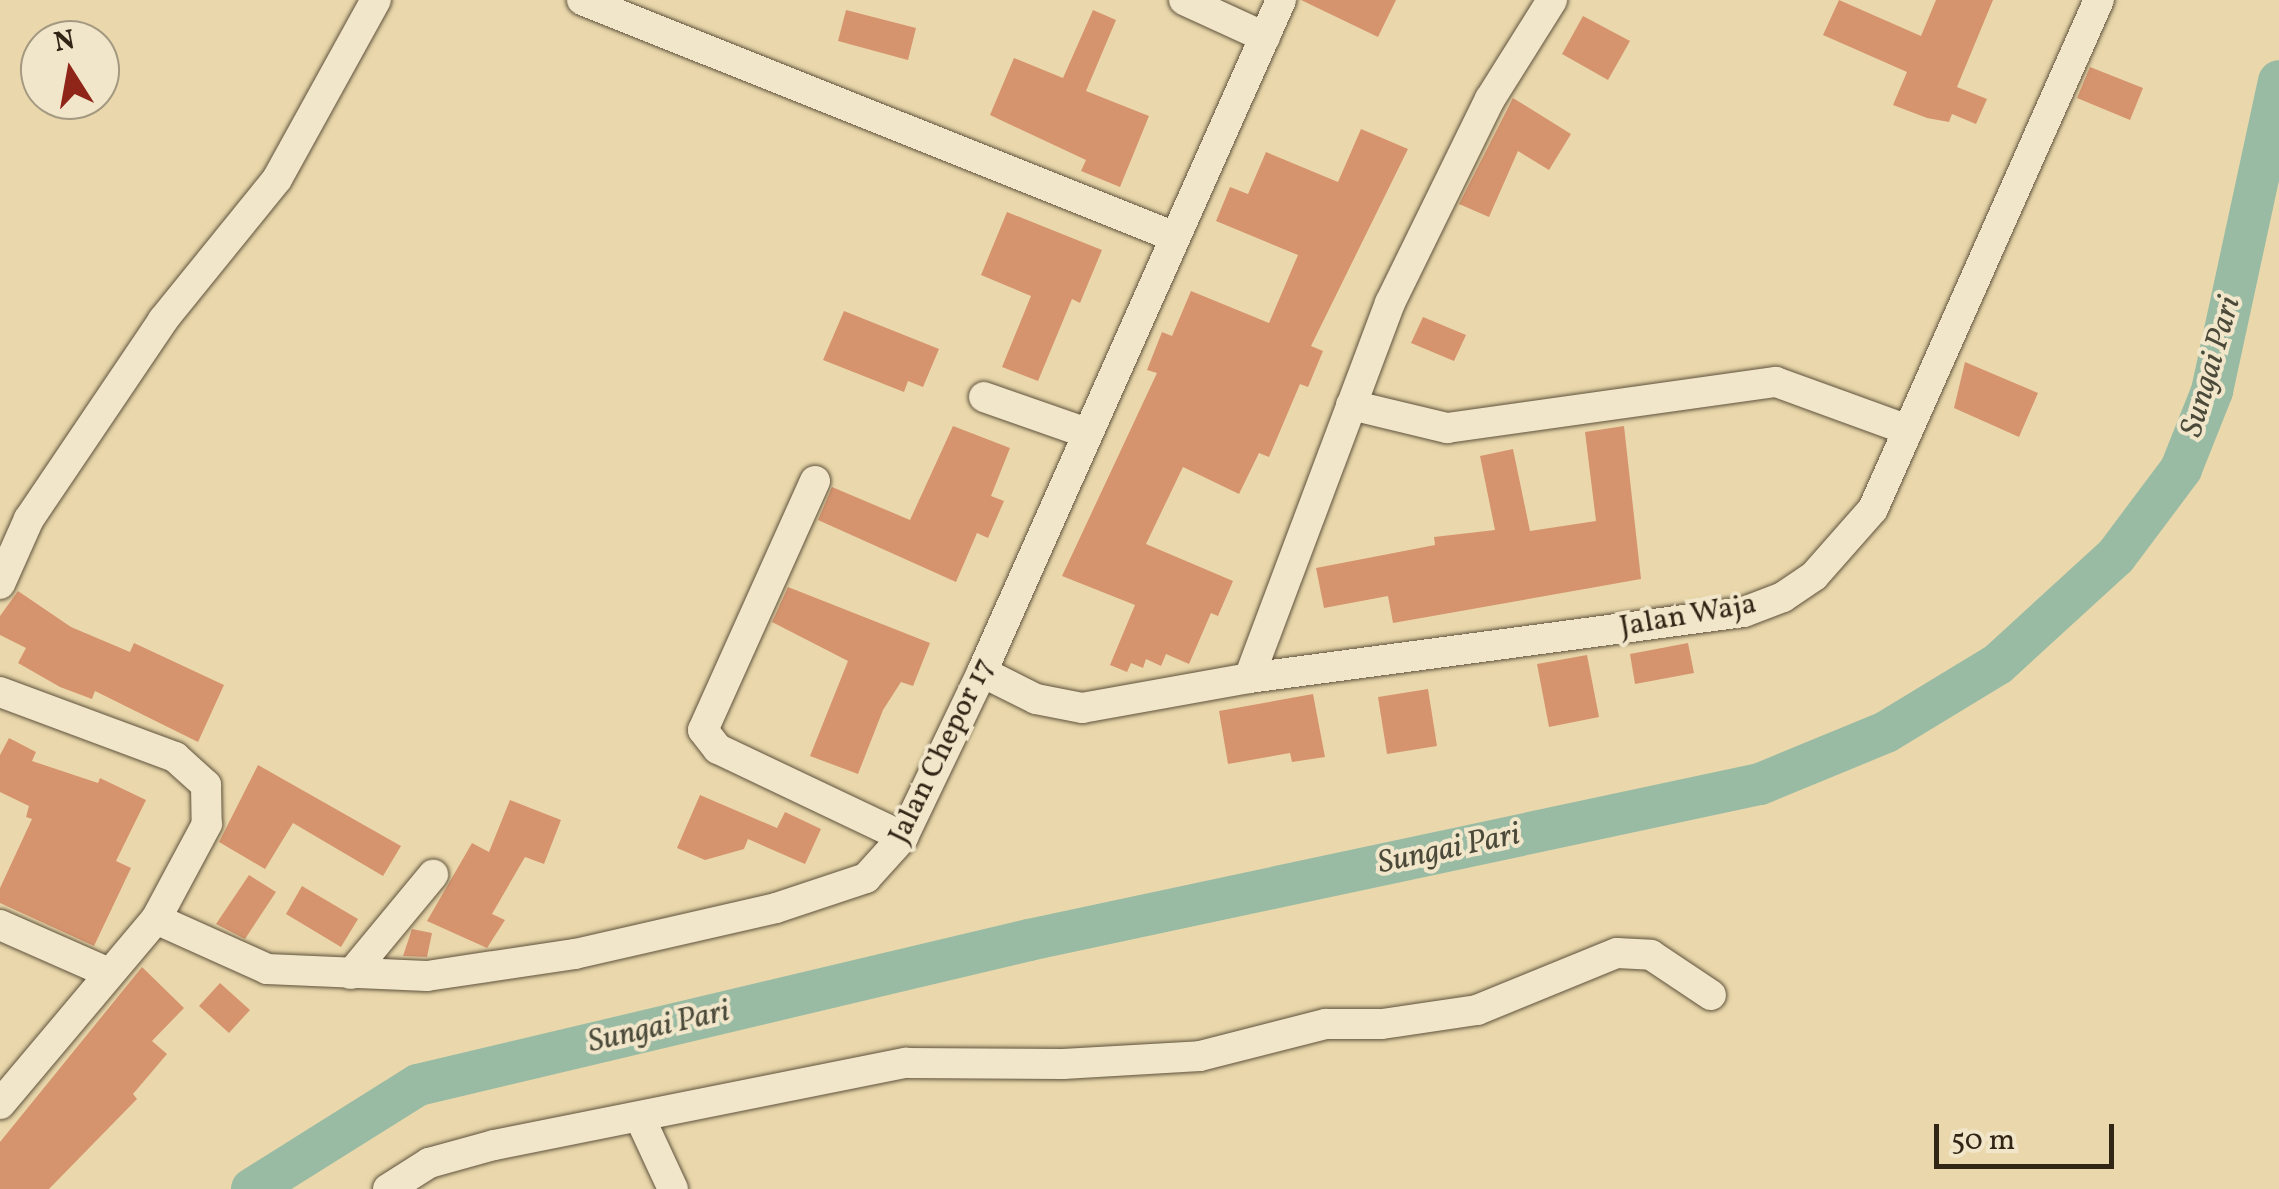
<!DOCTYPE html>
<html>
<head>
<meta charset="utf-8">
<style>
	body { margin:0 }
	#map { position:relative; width:2279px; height:1189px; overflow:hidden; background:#ead8ac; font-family:Vollkorn,serif }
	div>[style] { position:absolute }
	.river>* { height:42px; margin:-21px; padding:0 21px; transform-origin:21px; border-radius:21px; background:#99bba4 }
	.building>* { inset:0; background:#d6946e }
	.roads { filter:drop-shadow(0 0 2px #5f523c) drop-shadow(0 0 2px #5f523c) }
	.minor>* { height:30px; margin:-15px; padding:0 15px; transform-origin:15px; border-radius:15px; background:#f1e6c9 }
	span { translate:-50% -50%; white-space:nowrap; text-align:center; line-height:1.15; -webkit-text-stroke:8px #f1e6c9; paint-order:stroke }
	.street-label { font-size:30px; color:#312516 }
	.water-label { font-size:32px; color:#4b4a3a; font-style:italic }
	.north { position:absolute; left:20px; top:20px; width:100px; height:100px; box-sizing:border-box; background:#f1e6c9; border:2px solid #a49981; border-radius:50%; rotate:349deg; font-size:28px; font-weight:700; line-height:40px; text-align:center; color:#312516 }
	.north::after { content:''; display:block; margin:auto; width:35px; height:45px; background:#8f2418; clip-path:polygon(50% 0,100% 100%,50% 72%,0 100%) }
	.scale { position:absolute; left:1934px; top:1124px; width:180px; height:45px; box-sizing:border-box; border:5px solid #312516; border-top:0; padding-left:12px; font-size:30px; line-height:35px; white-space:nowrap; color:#312516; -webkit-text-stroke:8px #f1e6c9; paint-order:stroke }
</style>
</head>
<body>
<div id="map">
	<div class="river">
		<div style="left:252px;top:1189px;width:196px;rotate:-32.1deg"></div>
		<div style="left:418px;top:1085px;width:628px;rotate:-13.35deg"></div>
		<div style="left:1029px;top:940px;width:747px;rotate:-12.05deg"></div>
		<div style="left:1760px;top:784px;width:136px;rotate:-22.4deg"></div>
		<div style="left:1886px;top:732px;width:131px;rotate:-31.3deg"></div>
		<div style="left:1998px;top:664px;width:160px;rotate:-42.5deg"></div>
		<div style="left:2116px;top:556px;width:109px;rotate:-53.2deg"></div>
		<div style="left:2181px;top:469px;width:84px;rotate:-68.3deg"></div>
		<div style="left:2212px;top:391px;width:317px;rotate:-77.8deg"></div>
	</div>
	<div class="building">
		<div style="clip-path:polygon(1301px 0,1396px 0,1378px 37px)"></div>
		<div style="clip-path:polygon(1839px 0,1921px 36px,1936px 0,1993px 0,1957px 87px,1987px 99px,1976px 124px,1952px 114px,1949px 122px,1927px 118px,1893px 105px,1907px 72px,1823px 35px)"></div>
		<div style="clip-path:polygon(846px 10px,916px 28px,908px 60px,838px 41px)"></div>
		<div style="clip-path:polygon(1093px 10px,1116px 20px,1086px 91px,1149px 116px,1120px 187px,1081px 171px,1086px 160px,990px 115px,1014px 58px,1063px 78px)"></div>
		<div style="clip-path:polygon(1583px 16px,1630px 41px,1608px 80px,1562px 54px)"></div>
		<div style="clip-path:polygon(2090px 67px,2143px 88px,2130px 120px,2077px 98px)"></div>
		<div style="clip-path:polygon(1513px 98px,1571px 134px,1549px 170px,1518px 151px,1489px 217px,1459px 204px)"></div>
		<div style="clip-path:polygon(1361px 129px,1408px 149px,1311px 346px,1323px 351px,1308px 387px,1300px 384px,1269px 457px,1259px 453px,1239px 494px,1183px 467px,1146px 544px,1233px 581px,1218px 616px,1211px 613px,1189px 664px,1166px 654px,1161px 666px,1146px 659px,1143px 668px,1131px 663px,1127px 672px,1110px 665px,1135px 605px,1062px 576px,1157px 373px,1147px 370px,1162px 332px,1172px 336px,1191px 291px,1269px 323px,1298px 255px,1216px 221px,1230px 187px,1248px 194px,1266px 152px,1338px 182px)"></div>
		<div style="clip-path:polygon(1007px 212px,1102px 250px,1080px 303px,1072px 299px,1038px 381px,1002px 367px,1031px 296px,981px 275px)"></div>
		<div style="clip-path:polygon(844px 311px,939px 349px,923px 387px,908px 381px,904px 392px,823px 360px)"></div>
		<div style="clip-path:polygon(1423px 317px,1466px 335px,1454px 361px,1411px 343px)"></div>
		<div style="clip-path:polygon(1965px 362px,2038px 393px,2019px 437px,1954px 408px)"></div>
		<div style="clip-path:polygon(953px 426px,1010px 448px,991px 496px,1004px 501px,988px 538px,977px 533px,956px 582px,818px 520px,832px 487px,910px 520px)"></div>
		<div style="clip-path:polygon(1624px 426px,1641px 579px,1393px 623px,1388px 596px,1324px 608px,1316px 568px,1435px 545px,1434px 537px,1495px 530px,1480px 456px,1513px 449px,1530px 531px,1596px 521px,1585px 432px)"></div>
		<div style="clip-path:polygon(788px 587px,930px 643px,913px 686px,901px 682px,883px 710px,858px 774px,810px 756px,848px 661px,772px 622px)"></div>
		<div style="clip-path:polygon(18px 591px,71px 627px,130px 652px,134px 643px,224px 685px,198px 742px,95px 691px,92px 699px,60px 687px,18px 663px,26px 648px,0 635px,0 616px)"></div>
		<div style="clip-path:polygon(1688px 643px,1694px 673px,1635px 684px,1630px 654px)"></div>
		<div style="clip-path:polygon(1587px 655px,1599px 717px,1549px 727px,1537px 664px)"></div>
		<div style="clip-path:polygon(1428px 689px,1437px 746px,1387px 754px,1378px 697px)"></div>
		<div style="clip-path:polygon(1313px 694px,1325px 757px,1292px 762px,1290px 753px,1228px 764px,1219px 711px)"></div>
		<div style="clip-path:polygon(9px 738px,36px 752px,32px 761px,98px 783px,100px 778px,146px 800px,116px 861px,131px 868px,94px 946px,0 903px,0 888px,32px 819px,26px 817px,29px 806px,0 792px,0 755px)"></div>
		<div style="clip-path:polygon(258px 765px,401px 846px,383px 876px,293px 823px,265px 869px,219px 842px)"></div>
		<div style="clip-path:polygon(700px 795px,777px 828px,785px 812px,821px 829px,805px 864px,748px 839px,744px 849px,705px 860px,677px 848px)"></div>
		<div style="clip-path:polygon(510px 800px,561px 820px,544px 864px,525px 857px,492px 914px,505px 920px,487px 948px,427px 921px,472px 843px,489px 852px)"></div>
		<div style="clip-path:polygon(249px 875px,276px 892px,245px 939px,216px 924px)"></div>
		<div style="clip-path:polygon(302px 886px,358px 919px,341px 947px,286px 914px)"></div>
		<div style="clip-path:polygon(412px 929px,432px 933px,427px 957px,403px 956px)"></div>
		<div style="clip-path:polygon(142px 967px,184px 1008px,152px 1041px,167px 1054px,133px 1094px,137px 1099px,49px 1189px,0 1189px,0 1142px)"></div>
		<div style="clip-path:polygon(220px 983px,250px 1010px,229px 1033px,199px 1006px)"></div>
	</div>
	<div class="roads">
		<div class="minor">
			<div style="left:582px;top:0;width:639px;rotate:21.78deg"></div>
			<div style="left:1184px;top:0;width:89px;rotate:24.6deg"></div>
			<div style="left:984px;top:397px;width:109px;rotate:19.3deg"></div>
			<div style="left:1351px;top:405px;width:99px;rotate:13.5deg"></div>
			<div style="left:1447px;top:428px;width:332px;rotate:-8deg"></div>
			<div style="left:1776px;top:382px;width:140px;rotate:20deg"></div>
			<div style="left:815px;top:481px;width:273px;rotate:114.2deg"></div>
			<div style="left:703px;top:730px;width:24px;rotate:52deg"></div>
			<div style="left:718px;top:749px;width:205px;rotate:25.4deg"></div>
			<div style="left:0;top:584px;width:71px;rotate:-66deg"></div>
			<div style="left:29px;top:519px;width:240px;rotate:-56deg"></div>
			<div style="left:163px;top:320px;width:181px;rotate:-51deg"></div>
			<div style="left:277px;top:179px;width:205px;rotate:-61.1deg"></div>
			<div style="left:982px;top:672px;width:60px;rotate:26.6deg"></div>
			<div style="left:1036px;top:699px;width:47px;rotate:11.1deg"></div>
			<div style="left:1082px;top:708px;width:170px;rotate:-10.2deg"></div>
			<div style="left:1249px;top:678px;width:499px;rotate:-7.6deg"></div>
			<div style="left:1744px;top:612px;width:42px;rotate:-21deg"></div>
			<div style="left:1783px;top:597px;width:37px;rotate:-34deg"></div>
			<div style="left:1814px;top:576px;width:89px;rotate:-48.6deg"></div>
			<div style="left:1873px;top:509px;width:557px;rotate:-66.06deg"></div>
			<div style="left:1249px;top:678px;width:401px;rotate:-69.4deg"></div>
			<div style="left:1390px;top:303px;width:227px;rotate:-63.9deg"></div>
			<div style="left:1490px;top:99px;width:117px;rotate:-57.9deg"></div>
			<div style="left:0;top:692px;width:187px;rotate:20.4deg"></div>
			<div style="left:175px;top:757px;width:42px;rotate:42.1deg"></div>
			<div style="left:206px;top:785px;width:39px;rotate:89deg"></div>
			<div style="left:207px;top:824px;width:108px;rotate:118.2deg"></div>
			<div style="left:156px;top:919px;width:242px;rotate:130.1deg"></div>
			<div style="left:156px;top:919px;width:122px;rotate:24.2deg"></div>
			<div style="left:267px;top:969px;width:160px;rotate:2.5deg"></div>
			<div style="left:427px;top:976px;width:150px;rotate:-8.5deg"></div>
			<div style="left:575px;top:954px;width:206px;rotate:-12.9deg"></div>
			<div style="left:776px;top:908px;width:95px;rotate:-18.4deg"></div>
			<div style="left:866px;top:878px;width:55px;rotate:-47.9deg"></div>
			<div style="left:903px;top:837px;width:183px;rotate:-64.4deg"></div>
			<div style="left:982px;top:672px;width:736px;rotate:-66.01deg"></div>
			<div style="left:0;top:925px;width:119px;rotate:23.8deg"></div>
			<div style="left:351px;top:974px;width:129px;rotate:-50.4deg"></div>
			<div style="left:640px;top:1118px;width:78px;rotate:65.1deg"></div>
			<div style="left:388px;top:1189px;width:49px;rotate:-32.4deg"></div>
			<div style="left:429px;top:1163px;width:67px;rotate:-15.5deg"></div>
			<div style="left:494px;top:1145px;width:420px;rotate:-11.3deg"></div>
			<div style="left:906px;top:1063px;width:157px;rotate:0.4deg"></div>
			<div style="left:1063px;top:1064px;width:137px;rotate:-3.3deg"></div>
			<div style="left:1200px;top:1056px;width:130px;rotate:-14.3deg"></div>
			<div style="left:1326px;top:1024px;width:56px"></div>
			<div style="left:1382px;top:1024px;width:96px;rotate:-8.4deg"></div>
			<div style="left:1477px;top:1010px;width:151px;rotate:-22.2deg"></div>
			<div style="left:1617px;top:953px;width:34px;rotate:3deg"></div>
			<div style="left:1651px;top:955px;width:72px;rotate:33.7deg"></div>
		</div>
	</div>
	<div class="street-label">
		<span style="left:1688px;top:616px;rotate:-10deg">Jalan Waja</span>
		<span style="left:942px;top:751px;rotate:-64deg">Jalan Chepor 17</span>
	</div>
	<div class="water-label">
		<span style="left:2212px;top:367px;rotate:-74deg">Sungai Pari</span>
		<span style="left:1449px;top:850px;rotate:-12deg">Sungai Pari</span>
		<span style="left:659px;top:1028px;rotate:-13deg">Sungai Pari</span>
	</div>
	<div class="north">N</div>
	<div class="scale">50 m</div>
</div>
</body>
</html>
